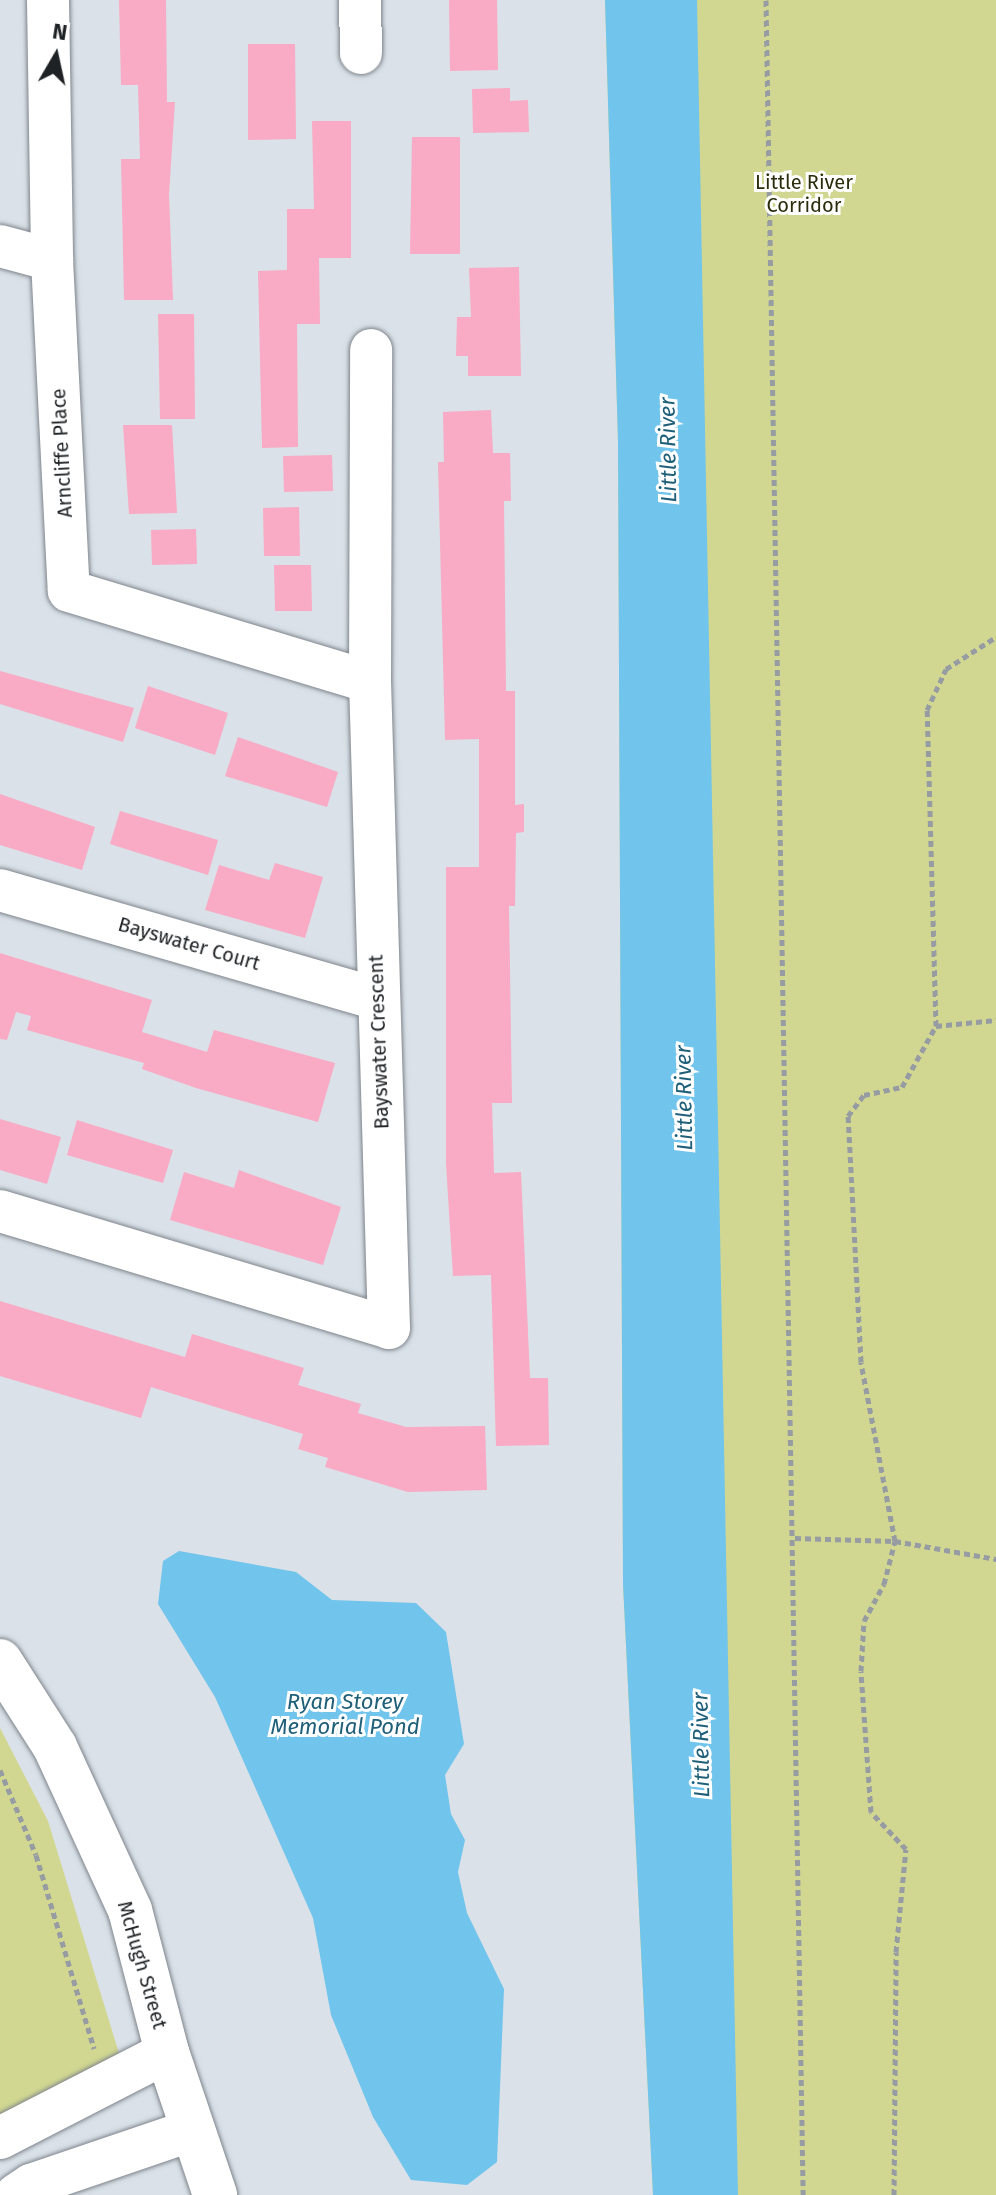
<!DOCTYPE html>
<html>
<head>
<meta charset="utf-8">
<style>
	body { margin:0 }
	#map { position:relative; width:996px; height:2195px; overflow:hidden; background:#dae1e8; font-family:"Fira Sans",sans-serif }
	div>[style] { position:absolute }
	.green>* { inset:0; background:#d1d791 }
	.water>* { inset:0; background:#71c4eb }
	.building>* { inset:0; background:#f9aac4 }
	.path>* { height:5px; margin-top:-2.5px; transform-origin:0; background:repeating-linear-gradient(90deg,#969ca1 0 6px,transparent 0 10px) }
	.roads { filter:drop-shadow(0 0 2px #7f858c) drop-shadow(0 0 2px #7f858c) }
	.minor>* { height:42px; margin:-21px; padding:0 21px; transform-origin:21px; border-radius:21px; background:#fff }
	.secondary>* { height:44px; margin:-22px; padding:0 22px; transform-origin:22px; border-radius:22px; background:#fff }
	span { translate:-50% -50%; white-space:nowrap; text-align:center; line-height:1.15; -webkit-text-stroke:6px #fff; paint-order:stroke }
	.park-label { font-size:20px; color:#2a2c0b }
	.street-label { font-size:20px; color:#1f2225 }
	.water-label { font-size:22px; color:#1f5f79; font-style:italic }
	.north { position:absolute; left:16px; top:16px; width:80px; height:80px; -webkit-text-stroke:6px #fff; paint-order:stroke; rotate:9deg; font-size:22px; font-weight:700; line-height:32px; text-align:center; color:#1f2225 }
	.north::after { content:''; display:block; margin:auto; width:28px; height:36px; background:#1f2225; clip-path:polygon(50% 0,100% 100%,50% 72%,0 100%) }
</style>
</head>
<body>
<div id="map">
	<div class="green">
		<div style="clip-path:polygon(605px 0,996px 0,996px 2195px,653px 2195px,623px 1584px,618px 442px)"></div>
		<div style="clip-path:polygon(0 1728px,48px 1821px,125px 2073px,0 2138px)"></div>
	</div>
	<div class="water">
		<div style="clip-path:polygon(605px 0,697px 0,738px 2195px,653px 2195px,623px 1584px,618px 442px)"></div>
		<div style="clip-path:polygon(179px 1551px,296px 1572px,332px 1600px,416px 1603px,446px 1632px,464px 1744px,445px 1775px,451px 1814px,465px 1840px,458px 1872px,467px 1913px,504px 1989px,497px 2162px,467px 2185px,411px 2180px,373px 2117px,331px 2015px,313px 1918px,215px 1697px,158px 1604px,163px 1561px)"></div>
	</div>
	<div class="building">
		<div style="clip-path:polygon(119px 0,166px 0,167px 102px,175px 102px,169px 194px,173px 300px,124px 300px,121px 159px,140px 159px,138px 85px,121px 85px)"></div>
		<div style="clip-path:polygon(449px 0,497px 0,498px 70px,450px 71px)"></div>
		<div style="clip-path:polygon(248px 44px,295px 44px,296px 139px,248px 140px)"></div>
		<div style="clip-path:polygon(510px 88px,510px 101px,528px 100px,529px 132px,473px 133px,472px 89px)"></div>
		<div style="clip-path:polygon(312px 121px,351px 121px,351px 258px,319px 258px,320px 324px,297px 324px,298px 447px,262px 448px,258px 271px,287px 270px,287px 209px,314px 209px)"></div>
		<div style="clip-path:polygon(412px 137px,460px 137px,460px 254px,410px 254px)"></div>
		<div style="clip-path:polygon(519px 267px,521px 376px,468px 376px,468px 356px,456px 356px,457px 317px,471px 317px,469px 268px)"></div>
		<div style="clip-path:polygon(158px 314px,194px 314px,195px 419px,160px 419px)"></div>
		<div style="clip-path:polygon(491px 410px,493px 453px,510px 453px,511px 501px,504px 501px,506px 691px,515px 691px,515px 805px,524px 804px,524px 832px,516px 833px,515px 906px,509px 906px,512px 1103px,492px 1103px,494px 1173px,521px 1172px,530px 1378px,548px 1378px,549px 1445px,496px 1446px,491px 1275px,453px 1276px,446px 1164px,446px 867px,479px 867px,479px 739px,445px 740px,438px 462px,444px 462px,443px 412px)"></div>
		<div style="clip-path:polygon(123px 425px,172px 425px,177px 513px,129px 514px)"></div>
		<div style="clip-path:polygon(332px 455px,333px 491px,284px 492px,283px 456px)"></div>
		<div style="clip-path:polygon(299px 507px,300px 556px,264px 556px,263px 508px)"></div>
		<div style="clip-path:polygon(196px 529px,197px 564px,152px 565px,151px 530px)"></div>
		<div style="clip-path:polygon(274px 565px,311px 565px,312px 611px,275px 611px)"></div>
		<div style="clip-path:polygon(0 671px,134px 708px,123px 742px,0 704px)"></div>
		<div style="clip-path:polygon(148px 686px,228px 713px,215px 755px,135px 728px)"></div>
		<div style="clip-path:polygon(238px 737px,338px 772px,327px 807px,225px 776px)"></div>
		<div style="clip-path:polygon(0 794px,95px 827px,82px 870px,0 845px)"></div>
		<div style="clip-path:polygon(120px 811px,218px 840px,208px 875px,110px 844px)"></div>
		<div style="clip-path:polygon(275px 863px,323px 877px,305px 938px,205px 910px,219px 865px,269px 880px)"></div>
		<div style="clip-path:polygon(0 953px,152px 1000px,142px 1032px,207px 1052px,214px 1030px,335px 1063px,318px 1122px,196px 1088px,142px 1069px,144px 1063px,27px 1030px,31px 1016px,16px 1012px,7px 1040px,0 1039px)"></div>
		<div style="clip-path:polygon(0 1119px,61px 1137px,47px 1184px,0 1170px)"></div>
		<div style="clip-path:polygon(77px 1120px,173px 1150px,163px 1183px,67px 1155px)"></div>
		<div style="clip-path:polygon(239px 1170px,341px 1207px,323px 1265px,170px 1220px,184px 1172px,234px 1188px)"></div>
		<div style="clip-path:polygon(0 1301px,185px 1357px,192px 1334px,304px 1368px,298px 1385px,361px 1404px,358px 1413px,406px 1427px,485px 1426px,487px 1490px,408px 1492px,325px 1467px,328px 1458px,298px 1449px,303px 1434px,151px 1387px,141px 1418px,0 1376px)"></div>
	</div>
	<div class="path">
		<div style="left:766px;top:0;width:2195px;rotate:89.03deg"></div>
		<div style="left:936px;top:1026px;width:316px;rotate:-91.6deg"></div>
		<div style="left:927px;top:710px;width:45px;rotate:-65.1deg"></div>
		<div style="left:946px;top:669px;width:59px;rotate:-32.6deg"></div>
		<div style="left:795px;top:1538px;width:100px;rotate:1.7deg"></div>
		<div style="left:895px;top:1541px;width:103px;rotate:10.1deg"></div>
		<div style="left:0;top:1770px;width:92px;rotate:67deg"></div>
		<div style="left:36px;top:1855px;width:202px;rotate:73.3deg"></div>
		<div style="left:894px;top:2195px;width:243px;rotate:-89.5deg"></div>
		<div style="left:896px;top:1952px;width:103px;rotate:-84.5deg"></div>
		<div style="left:906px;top:1849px;width:51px;rotate:-133.4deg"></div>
		<div style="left:871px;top:1812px;width:141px;rotate:-94.1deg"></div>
		<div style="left:861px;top:1671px;width:50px;rotate:-86.6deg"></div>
		<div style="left:864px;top:1621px;width:42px;rotate:-61.6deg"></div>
		<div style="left:884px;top:1584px;width:44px;rotate:-75.7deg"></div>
		<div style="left:895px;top:1541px;width:182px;rotate:-100.8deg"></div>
		<div style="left:861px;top:1362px;width:246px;rotate:-93deg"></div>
		<div style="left:848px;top:1116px;width:26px;rotate:-53deg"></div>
		<div style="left:864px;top:1095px;width:39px;rotate:-12deg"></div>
		<div style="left:902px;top:1087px;width:70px;rotate:-60.9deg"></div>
		<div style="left:936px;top:1026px;width:60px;rotate:-5.7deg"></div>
	</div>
	<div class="roads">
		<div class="minor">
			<div style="left:48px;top:0;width:260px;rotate:89.1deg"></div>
			<div style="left:52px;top:260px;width:331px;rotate:87.1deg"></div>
			<div style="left:69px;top:591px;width:314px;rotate:16.8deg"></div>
			<div style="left:360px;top:0;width:53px;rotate:88.9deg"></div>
			<div style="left:0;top:246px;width:54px;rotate:15.1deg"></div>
			<div style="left:0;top:890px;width:392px;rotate:16.1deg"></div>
			<div style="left:0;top:1211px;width:406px;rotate:16.7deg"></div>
			<div style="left:389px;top:1328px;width:646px;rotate:-91.68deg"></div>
			<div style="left:370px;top:682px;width:332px;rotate:-89.8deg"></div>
			<div style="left:0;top:2138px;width:188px;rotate:-27.2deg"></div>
			<div style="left:16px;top:2195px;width:18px;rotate:-34deg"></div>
			<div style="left:31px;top:2185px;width:171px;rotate:-18.8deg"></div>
		</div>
		<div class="secondary">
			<div style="left:0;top:1661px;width:102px;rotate:57.4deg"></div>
			<div style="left:55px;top:1747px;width:179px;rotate:65.3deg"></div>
			<div style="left:130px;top:1910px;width:147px;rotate:75.4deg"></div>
			<div style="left:167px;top:2052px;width:151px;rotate:71.4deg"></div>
		</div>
	</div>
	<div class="park-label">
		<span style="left:804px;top:194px">Little River<br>Corridor</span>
	</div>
	<div class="street-label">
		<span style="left:62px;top:453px;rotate:-93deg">Arncliffe Place</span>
		<span style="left:189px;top:944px;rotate:16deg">Bayswater Court</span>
		<span style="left:379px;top:1042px;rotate:-92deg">Bayswater Crescent</span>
		<span style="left:142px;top:1965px;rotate:74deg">McHugh Street</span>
	</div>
	<div class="water-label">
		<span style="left:668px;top:450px;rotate:-91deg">Little River</span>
		<span style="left:684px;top:1098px;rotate:-91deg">Little River</span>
		<span style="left:345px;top:1714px">Ryan Storey<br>Memorial Pond</span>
		<span style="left:701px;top:1745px;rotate:-91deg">Little River</span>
	</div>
	<div class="north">N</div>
</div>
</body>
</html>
